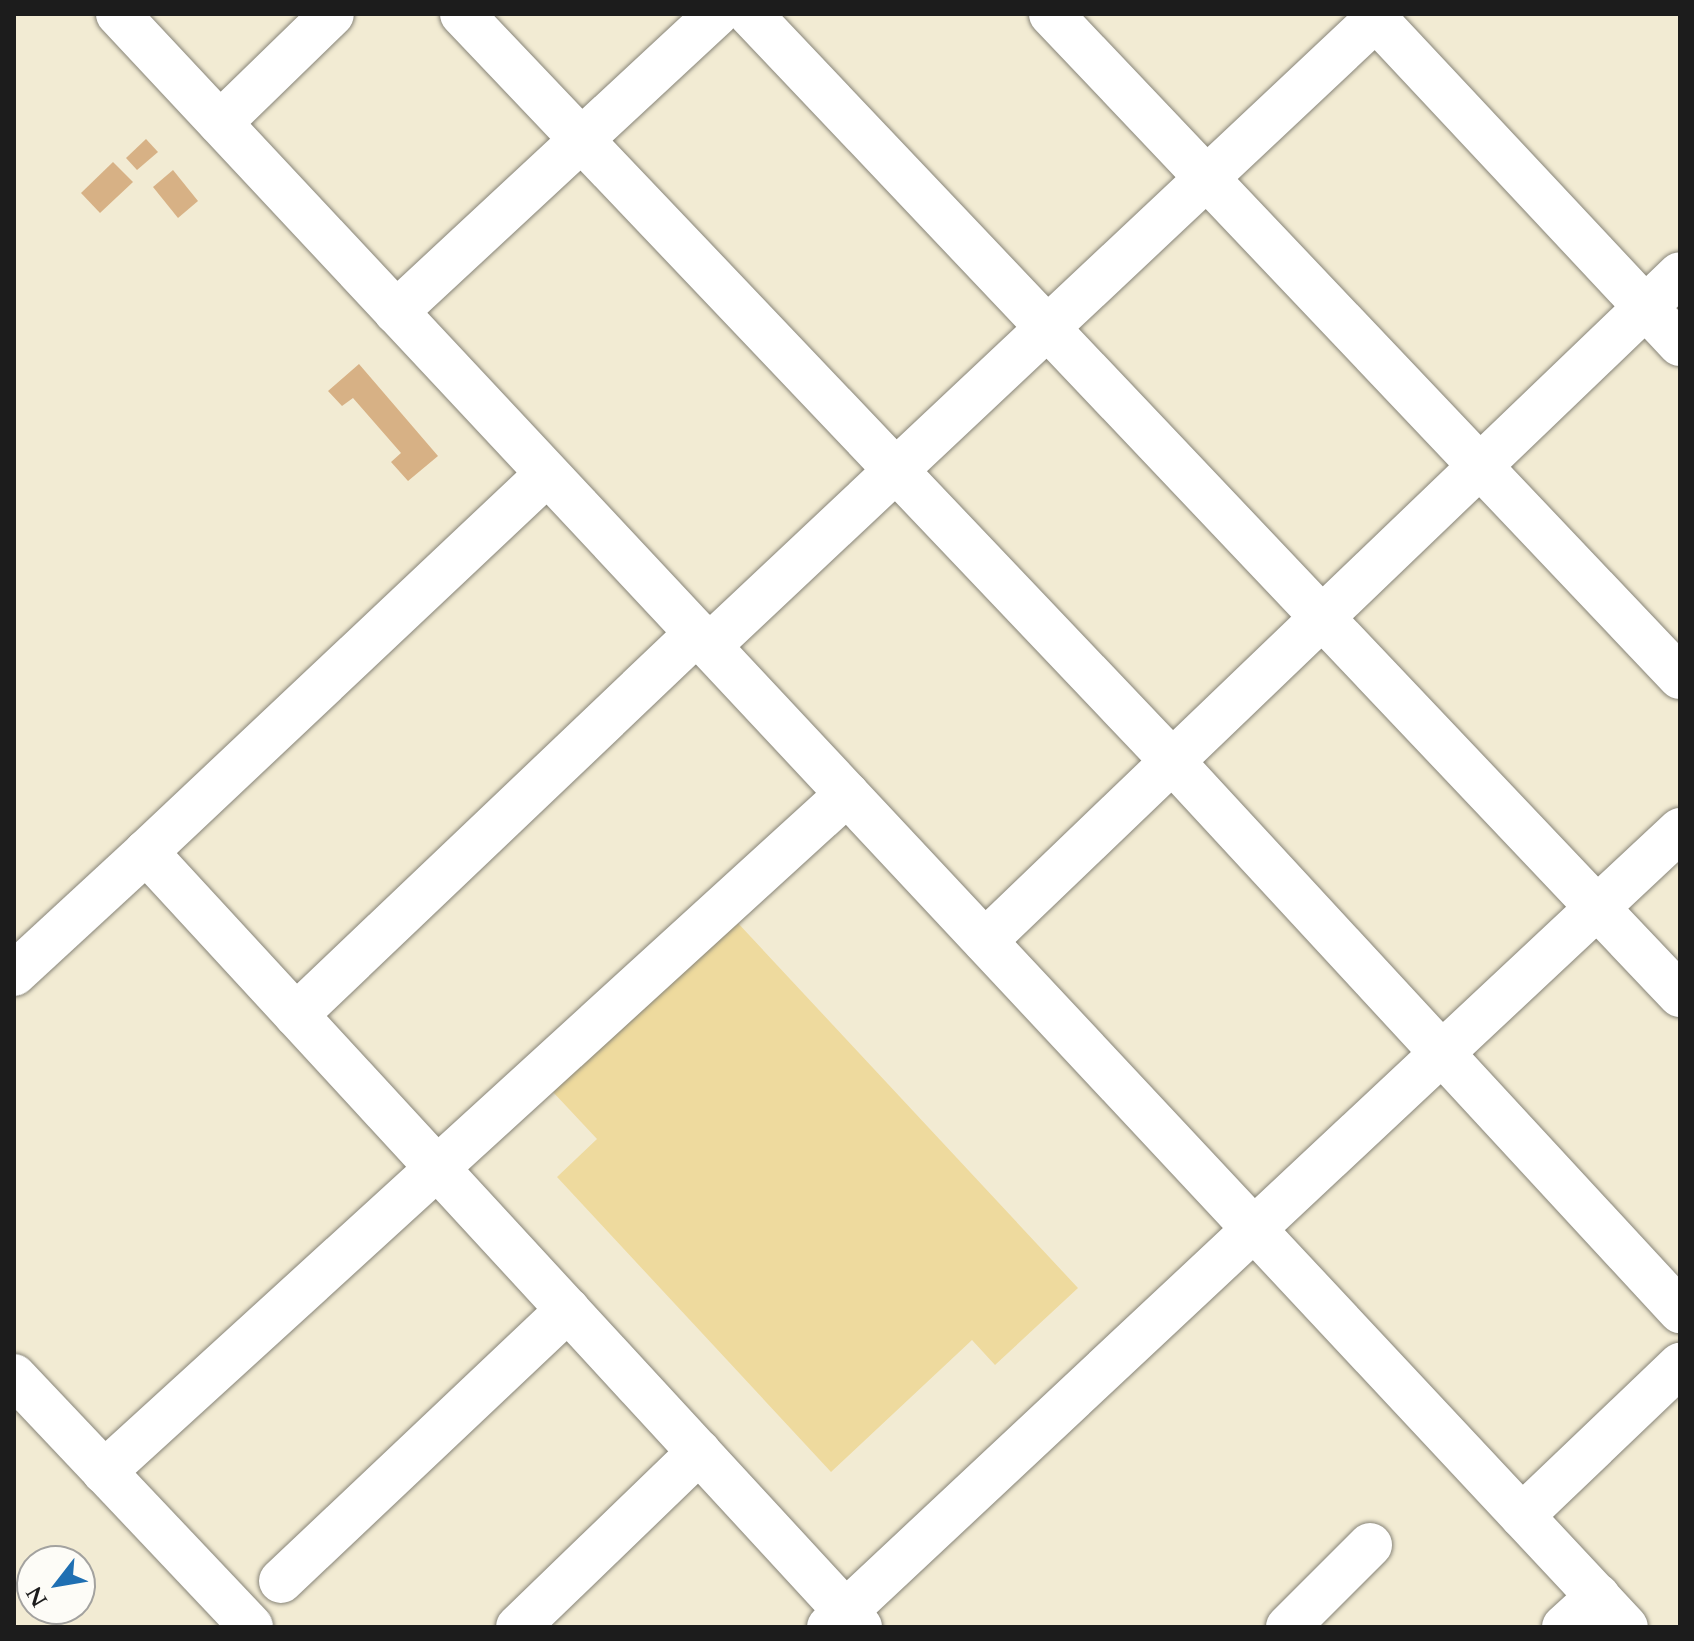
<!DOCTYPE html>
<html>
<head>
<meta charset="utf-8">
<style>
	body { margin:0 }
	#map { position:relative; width:1694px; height:1641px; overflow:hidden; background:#f2ebd3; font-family:Cardo,serif }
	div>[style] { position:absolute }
	.sand>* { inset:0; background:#eeda9e }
	.building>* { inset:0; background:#d7b185 }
	.roads { filter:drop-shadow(0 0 2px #878478) drop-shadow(0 0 2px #878478) }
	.minor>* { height:44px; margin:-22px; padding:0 22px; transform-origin:22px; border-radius:22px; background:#fff }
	span { translate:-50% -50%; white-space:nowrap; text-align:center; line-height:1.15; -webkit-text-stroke:6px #fdfcf7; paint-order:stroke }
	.frame { position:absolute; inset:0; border:16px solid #1c1c1c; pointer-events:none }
	.north { position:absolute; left:16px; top:1545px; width:80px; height:80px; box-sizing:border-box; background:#fdfcf7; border:2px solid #a3a29f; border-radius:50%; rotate:239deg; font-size:22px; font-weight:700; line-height:32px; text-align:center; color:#1c1c1c }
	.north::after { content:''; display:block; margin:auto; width:28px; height:36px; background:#1f6fb2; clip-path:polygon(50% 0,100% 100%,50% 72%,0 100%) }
</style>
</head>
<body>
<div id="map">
	<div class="sand">
		<div style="clip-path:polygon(736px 921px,1078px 1288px,995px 1365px,972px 1340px,831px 1472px,557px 1177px,597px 1139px,553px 1092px)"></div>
	</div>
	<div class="building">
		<div style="clip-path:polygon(146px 139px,158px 152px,137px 170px,126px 158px)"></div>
		<div style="clip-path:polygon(113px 162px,133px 182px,100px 213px,81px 193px)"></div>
		<div style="clip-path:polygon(173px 170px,198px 201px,178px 218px,153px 187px)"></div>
		<div style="clip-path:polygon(359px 364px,438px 456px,408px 481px,391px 462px,401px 453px,353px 398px,342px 406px,328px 391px)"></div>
	</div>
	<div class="roads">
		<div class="minor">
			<div style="left:118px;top:14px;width:2208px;rotate:46.93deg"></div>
			<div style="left:462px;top:14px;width:1031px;rotate:46.45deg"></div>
			<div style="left:1172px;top:761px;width:749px;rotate:47.27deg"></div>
			<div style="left:750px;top:14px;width:1352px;rotate:46.53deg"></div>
			<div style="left:1051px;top:14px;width:914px;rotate:46.51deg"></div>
			<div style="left:1371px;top:14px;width:452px;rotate:46.9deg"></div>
			<div style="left:220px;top:123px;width:156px;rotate:-44.2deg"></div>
			<div style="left:396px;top:312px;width:438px;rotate:-42.9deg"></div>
			<div style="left:709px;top:646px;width:923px;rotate:-43.24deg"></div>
			<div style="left:146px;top:852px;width:551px;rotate:-43.31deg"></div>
			<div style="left:985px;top:941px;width:963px;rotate:-43.82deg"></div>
			<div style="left:14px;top:974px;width:180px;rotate:-42.7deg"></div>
			<div style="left:146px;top:852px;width:1054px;rotate:47.35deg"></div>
			<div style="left:296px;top:1015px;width:554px;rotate:-43.61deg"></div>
			<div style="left:14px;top:1376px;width:345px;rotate:46.6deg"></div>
			<div style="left:104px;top:1472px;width:1006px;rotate:-42.38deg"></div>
			<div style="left:1522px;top:1516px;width:219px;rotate:-43.7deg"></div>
			<div style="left:281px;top:1581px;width:395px;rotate:-43.4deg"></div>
			<div style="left:518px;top:1627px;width:252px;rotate:-44deg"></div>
			<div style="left:829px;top:1627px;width:1166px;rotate:-43.12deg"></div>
			<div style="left:1288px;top:1627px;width:116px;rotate:-45deg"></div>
			<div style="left:1564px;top:1627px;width:46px;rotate:-42.4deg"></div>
		</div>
	</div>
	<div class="frame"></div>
	<div class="north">N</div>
</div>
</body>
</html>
